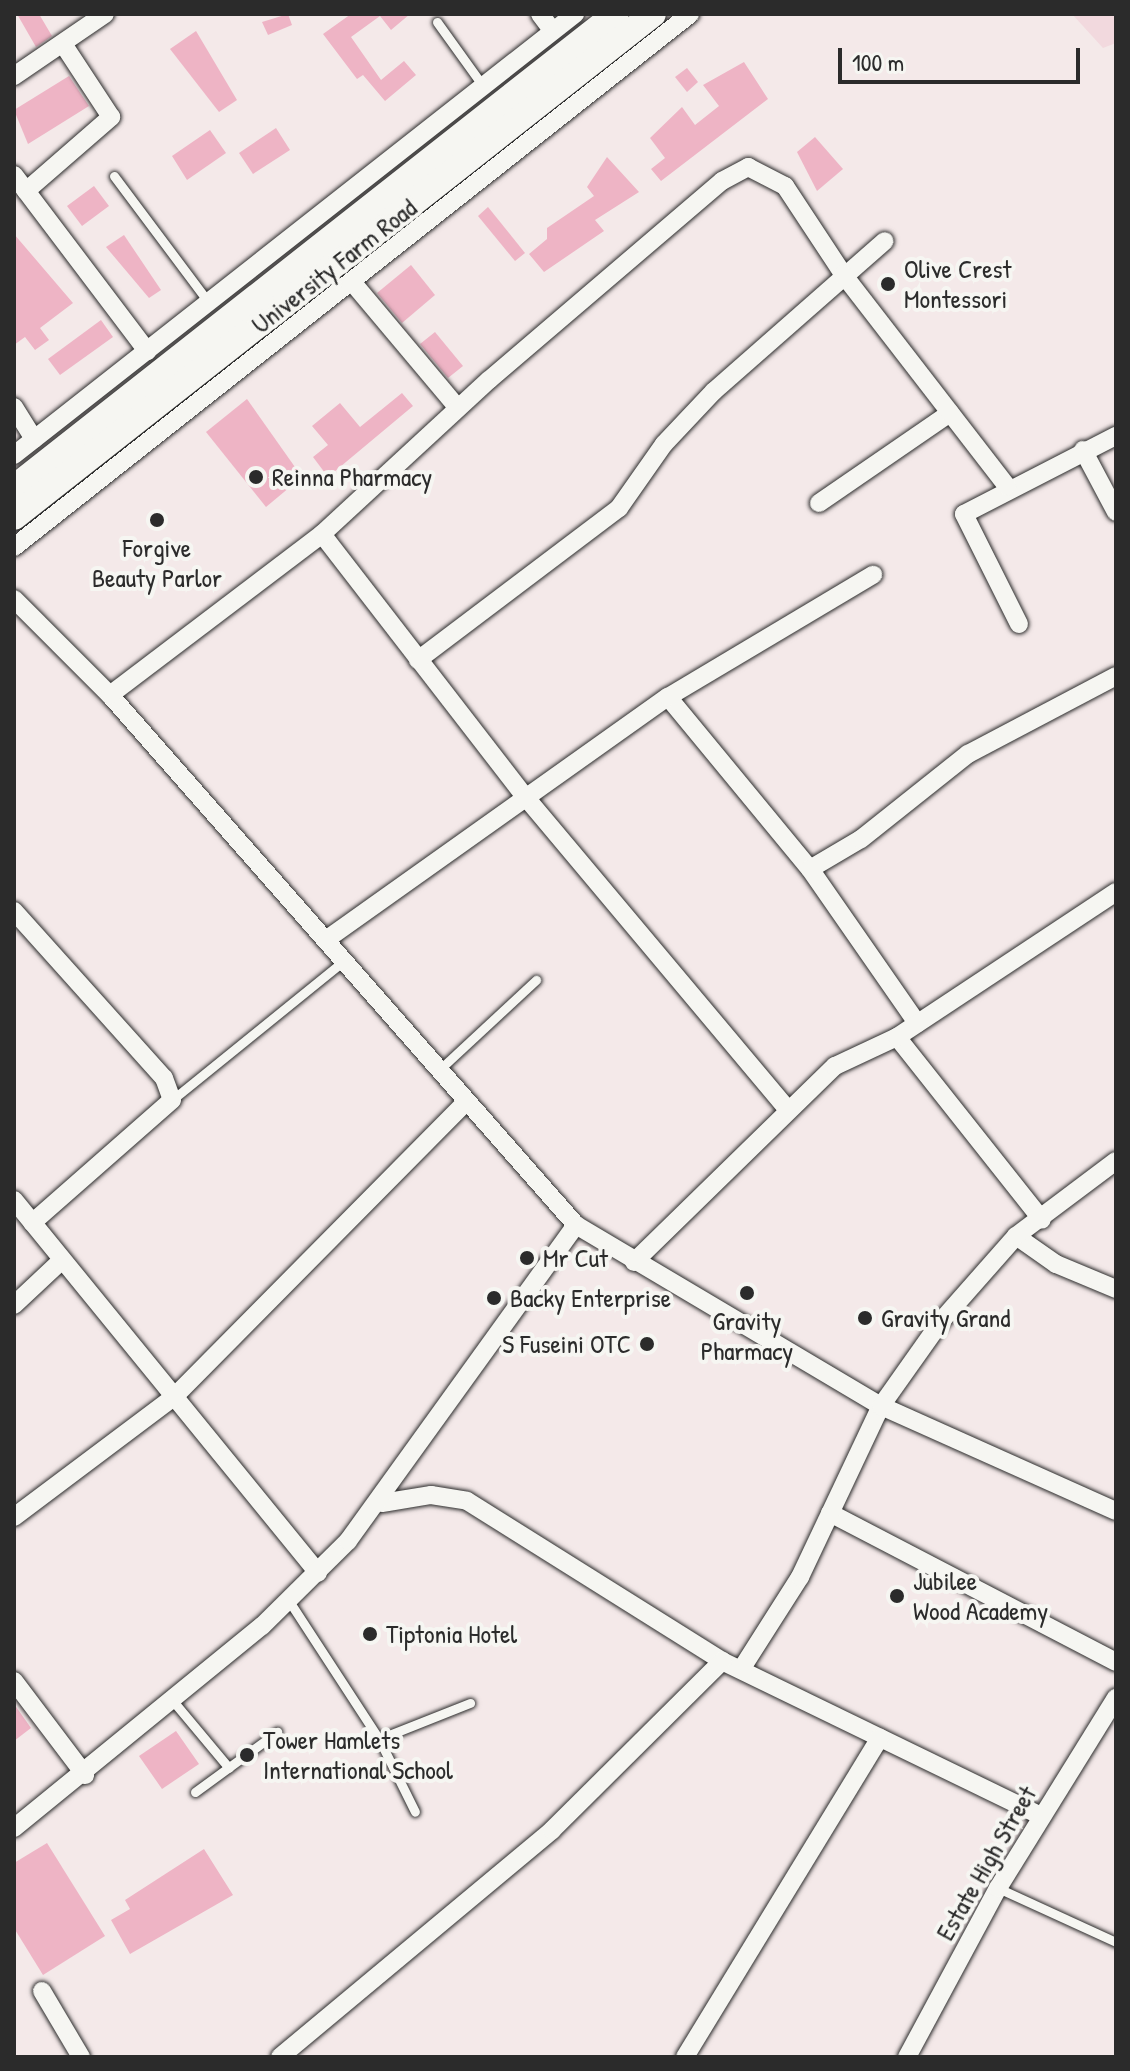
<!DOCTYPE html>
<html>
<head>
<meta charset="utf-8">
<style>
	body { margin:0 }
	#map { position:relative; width:1130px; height:2071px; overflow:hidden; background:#f4e9e9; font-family:"Patrick Hand",sans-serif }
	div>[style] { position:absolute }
	.built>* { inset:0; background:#f2d9de }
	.building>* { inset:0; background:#eeb4c5 }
	.roads { filter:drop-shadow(0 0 2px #2b2b2b) drop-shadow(0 0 2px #2b2b2b) }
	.lane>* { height:9px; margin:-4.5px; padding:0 4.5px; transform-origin:4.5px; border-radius:4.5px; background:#f6f6f2 }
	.street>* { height:18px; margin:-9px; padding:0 9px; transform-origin:9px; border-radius:9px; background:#f6f6f2 }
	.secondary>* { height:26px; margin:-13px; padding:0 13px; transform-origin:13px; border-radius:13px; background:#f6f6f2 }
	.dots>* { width:22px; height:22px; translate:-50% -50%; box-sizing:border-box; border:4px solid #f6f6f2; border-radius:50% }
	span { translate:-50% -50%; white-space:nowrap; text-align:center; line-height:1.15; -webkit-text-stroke:8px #f6f6f2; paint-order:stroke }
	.street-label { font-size:26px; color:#2b2b2b }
	.poi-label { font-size:26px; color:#2b2b2b }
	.left { translate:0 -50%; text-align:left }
	.right { translate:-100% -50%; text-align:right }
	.frame { position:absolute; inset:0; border:16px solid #2b2b2b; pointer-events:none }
	.scale { position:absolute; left:838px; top:48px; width:242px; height:36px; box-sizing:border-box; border:4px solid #2b2b2b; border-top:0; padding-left:10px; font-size:24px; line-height:28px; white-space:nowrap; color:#2b2b2b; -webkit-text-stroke:6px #f6f6f2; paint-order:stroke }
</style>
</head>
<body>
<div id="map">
	<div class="built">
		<div style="clip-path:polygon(1072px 14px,1116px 14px,1116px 43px,1103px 48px)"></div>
	</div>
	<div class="building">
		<div style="clip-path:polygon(17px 14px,39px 14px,52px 36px,36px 47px)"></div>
		<div style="clip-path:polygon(288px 14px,292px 25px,268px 35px,262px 22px)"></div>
		<div style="clip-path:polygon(351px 14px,410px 14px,391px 30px,380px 16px,351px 37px,381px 80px,404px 61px,416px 75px,385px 101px,363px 75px,357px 79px,323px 34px)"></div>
		<div style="clip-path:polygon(196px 31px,237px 100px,219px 112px,170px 49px)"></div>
		<div style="clip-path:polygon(744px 62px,768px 99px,661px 181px,651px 169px,665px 158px,650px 138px,682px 107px,695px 125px,719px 106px,703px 85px)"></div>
		<div style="clip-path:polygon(687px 68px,698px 82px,687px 92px,675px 77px)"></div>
		<div style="clip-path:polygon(69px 76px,89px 106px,28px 144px,14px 110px)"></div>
		<div style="clip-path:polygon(276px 128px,290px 150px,253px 174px,239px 153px)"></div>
		<div style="clip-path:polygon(210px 130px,226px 153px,187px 180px,172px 156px)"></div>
		<div style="clip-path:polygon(815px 137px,843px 169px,817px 191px,797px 152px)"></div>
		<div style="clip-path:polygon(607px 157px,639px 192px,595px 220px,604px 231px,544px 272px,529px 254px,547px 239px,547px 228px,594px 196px,587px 187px)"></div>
		<div style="clip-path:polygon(94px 186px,109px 206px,82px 226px,67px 206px)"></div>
		<div style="clip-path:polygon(488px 207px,525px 253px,515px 261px,478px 216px)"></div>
		<div style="clip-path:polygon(14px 234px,73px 303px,40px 328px,49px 340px,35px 350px,25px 337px,14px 345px)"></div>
		<div style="clip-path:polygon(124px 235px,161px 290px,149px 298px,106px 247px)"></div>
		<div style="clip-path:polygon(411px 265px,435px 295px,402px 323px,377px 293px)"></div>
		<div style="clip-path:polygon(101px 320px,113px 337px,60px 375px,48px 359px)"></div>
		<div style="clip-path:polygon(435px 332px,463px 366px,448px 378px,420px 344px)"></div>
		<div style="clip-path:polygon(402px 393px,413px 406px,328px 477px,313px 457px,328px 445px,312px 426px,340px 403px,360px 427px)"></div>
		<div style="clip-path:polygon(247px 399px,302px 477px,266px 507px,206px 432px)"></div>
		<div style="clip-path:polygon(14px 1704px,31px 1728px,14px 1741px)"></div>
		<div style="clip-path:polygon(176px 1731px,199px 1764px,162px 1789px,139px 1756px)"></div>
		<div style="clip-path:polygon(47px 1843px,105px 1936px,43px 1975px,14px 1928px,14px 1863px)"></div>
		<div style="clip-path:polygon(204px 1849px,233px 1895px,130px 1954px,111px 1920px,130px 1909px,125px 1900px)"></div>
	</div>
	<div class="roads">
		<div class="lane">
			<div style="left:437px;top:22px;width:79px;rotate:54.3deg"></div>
			<div style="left:114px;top:176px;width:159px;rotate:53.2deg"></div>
			<div style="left:438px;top:1071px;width:134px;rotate:-42.9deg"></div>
			<div style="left:172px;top:1100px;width:223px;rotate:-39deg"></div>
			<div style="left:289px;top:1601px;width:165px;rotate:56.9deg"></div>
			<div style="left:379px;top:1739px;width:98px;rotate:-21.6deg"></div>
			<div style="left:173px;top:1701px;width:87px;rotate:50.1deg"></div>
			<div style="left:379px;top:1739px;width:81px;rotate:63.7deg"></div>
			<div style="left:195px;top:1792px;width:102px;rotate:-36.2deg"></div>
			<div style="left:998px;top:1888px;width:130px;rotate:24.6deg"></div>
		</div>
		<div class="street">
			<div style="left:540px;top:14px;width:21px;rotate:53deg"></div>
			<div style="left:14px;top:76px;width:110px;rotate:-34.3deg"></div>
			<div style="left:14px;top:175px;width:221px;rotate:52.9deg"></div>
			<div style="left:26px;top:191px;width:113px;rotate:-41deg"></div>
			<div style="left:111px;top:117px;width:87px;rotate:-123.3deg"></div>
			<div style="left:353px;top:283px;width:163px;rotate:50deg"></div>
			<div style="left:14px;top:407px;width:38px;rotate:58deg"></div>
			<div style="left:1083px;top:450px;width:70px;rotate:62deg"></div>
			<div style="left:14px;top:455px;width:714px;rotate:-38.17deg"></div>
			<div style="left:819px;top:503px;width:159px;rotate:-34.5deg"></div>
			<div style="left:322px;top:534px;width:329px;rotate:52.3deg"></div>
			<div style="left:523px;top:794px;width:411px;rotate:50deg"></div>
			<div style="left:14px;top:547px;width:861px;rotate:-38.25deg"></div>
			<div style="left:14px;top:599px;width:136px;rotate:45deg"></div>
			<div style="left:110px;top:695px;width:706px;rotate:48.68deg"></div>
			<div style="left:576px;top:1225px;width:355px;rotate:30.7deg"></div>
			<div style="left:881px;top:1406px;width:257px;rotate:24.1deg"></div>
			<div style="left:1019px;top:624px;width:123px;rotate:-116.6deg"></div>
			<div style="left:964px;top:514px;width:171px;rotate:-27.2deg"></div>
			<div style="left:418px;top:660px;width:252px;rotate:-37.1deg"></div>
			<div style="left:619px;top:508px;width:78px;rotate:-54.9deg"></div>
			<div style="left:664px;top:444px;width:73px;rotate:-46.7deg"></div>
			<div style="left:714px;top:391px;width:227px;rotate:-41.3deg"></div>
			<div style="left:110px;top:695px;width:266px;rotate:-37.2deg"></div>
			<div style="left:322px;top:534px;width:227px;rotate:-42.7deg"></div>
			<div style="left:489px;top:380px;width:306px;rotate:-40.5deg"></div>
			<div style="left:722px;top:181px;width:30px;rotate:-28deg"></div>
			<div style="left:748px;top:167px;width:42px;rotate:27.2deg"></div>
			<div style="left:785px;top:186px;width:105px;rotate:56.6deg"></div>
			<div style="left:843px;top:274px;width:268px;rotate:52.3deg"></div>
			<div style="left:668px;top:697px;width:223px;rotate:50.5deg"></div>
			<div style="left:810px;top:869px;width:188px;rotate:55.2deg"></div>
			<div style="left:810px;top:869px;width:59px;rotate:-30.5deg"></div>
			<div style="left:861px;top:839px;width:137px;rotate:-38.5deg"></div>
			<div style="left:968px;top:754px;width:167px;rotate:-27.8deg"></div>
			<div style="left:14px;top:911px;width:224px;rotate:48.1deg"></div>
			<div style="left:164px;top:1078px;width:23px;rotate:70deg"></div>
			<div style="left:172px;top:1100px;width:186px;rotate:138.7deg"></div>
			<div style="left:327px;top:939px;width:418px;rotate:-35.4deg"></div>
			<div style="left:668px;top:697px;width:239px;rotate:-30.8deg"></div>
			<div style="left:897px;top:1037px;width:233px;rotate:51.6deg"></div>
			<div style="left:14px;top:1200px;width:481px;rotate:50.8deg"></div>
			<div style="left:1016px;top:1236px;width:49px;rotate:35deg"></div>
			<div style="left:1056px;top:1264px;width:65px;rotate:22.6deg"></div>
			<div style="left:634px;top:1262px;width:281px;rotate:-44.3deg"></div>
			<div style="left:835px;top:1066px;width:68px;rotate:-25.1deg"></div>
			<div style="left:897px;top:1037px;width:263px;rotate:-33.5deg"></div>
			<div style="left:14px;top:1305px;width:66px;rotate:-43.2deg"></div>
			<div style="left:382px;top:1503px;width:50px;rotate:-9.3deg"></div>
			<div style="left:431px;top:1495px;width:36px;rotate:9deg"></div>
			<div style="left:467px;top:1501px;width:301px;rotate:32.1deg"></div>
			<div style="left:722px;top:1661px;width:355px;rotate:25.9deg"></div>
			<div style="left:830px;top:1513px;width:322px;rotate:27.5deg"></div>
			<div style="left:14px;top:1517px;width:200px;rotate:-36.9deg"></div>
			<div style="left:174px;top:1397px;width:414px;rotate:-45.3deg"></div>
			<div style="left:742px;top:1668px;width:108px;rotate:-57.5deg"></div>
			<div style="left:800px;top:1577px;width:189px;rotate:-64.7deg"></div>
			<div style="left:881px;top:1406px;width:105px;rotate:-54.7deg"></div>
			<div style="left:942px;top:1320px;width:112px;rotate:-48.6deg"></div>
			<div style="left:1016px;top:1236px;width:125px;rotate:-36.9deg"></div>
			<div style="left:14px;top:1681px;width:118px;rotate:52.9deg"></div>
			<div style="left:14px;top:1828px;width:320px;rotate:-39.2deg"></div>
			<div style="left:262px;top:1626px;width:121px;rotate:-44.7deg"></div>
			<div style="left:348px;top:1541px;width:390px;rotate:-54.2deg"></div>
			<div style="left:42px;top:1991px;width:77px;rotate:59.4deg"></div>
			<div style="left:280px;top:2057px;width:354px;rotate:-39.8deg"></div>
			<div style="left:552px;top:1830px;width:240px;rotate:-44.8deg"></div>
			<div style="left:685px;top:2057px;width:374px;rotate:-58.6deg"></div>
			<div style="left:907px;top:2057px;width:192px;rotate:-61.7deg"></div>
			<div style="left:998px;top:1888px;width:224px;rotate:-58.2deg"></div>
		</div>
		<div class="secondary">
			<div style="left:14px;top:488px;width:766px;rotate:-38.22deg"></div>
			<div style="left:14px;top:517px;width:813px;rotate:-38.21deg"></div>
		</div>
	</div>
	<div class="dots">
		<div style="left:888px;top:284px;background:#2b2b2b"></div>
		<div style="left:256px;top:477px;background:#2b2b2b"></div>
		<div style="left:157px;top:520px;background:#2b2b2b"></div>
		<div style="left:527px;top:1258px;background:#2b2b2b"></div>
		<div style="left:747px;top:1293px;background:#2b2b2b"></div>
		<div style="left:494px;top:1298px;background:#2b2b2b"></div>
		<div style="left:865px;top:1318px;background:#2b2b2b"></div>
		<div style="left:647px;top:1344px;background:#2b2b2b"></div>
		<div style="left:897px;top:1596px;background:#2b2b2b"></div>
		<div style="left:370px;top:1634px;background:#2b2b2b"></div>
		<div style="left:247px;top:1755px;background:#2b2b2b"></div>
	</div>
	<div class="street-label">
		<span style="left:334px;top:266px;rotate:-38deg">University Farm Road</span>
		<span style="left:986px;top:1863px;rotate:-60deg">Estate High Street</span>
	</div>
	<div class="poi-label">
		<span class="left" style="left:904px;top:284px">Olive Crest<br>Montessori</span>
		<span class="left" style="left:272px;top:477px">Reinna Pharmacy</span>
		<span style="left:157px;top:563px">Forgive<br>Beauty Parlor</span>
		<span class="left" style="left:543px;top:1258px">Mr Cut</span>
		<span class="left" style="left:510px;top:1298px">Backy Enterprise</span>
		<span class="left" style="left:881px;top:1318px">Gravity Grand</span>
		<span style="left:747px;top:1336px">Gravity<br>Pharmacy</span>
		<span class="right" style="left:631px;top:1344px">S Fuseini OTC</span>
		<span class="left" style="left:913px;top:1596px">Jubilee<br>Wood Academy</span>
		<span class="left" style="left:386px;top:1634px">Tiptonia Hotel</span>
		<span class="left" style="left:263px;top:1755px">Tower Hamlets<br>International School</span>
	</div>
	<div class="frame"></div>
	<div class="scale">100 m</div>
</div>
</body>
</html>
